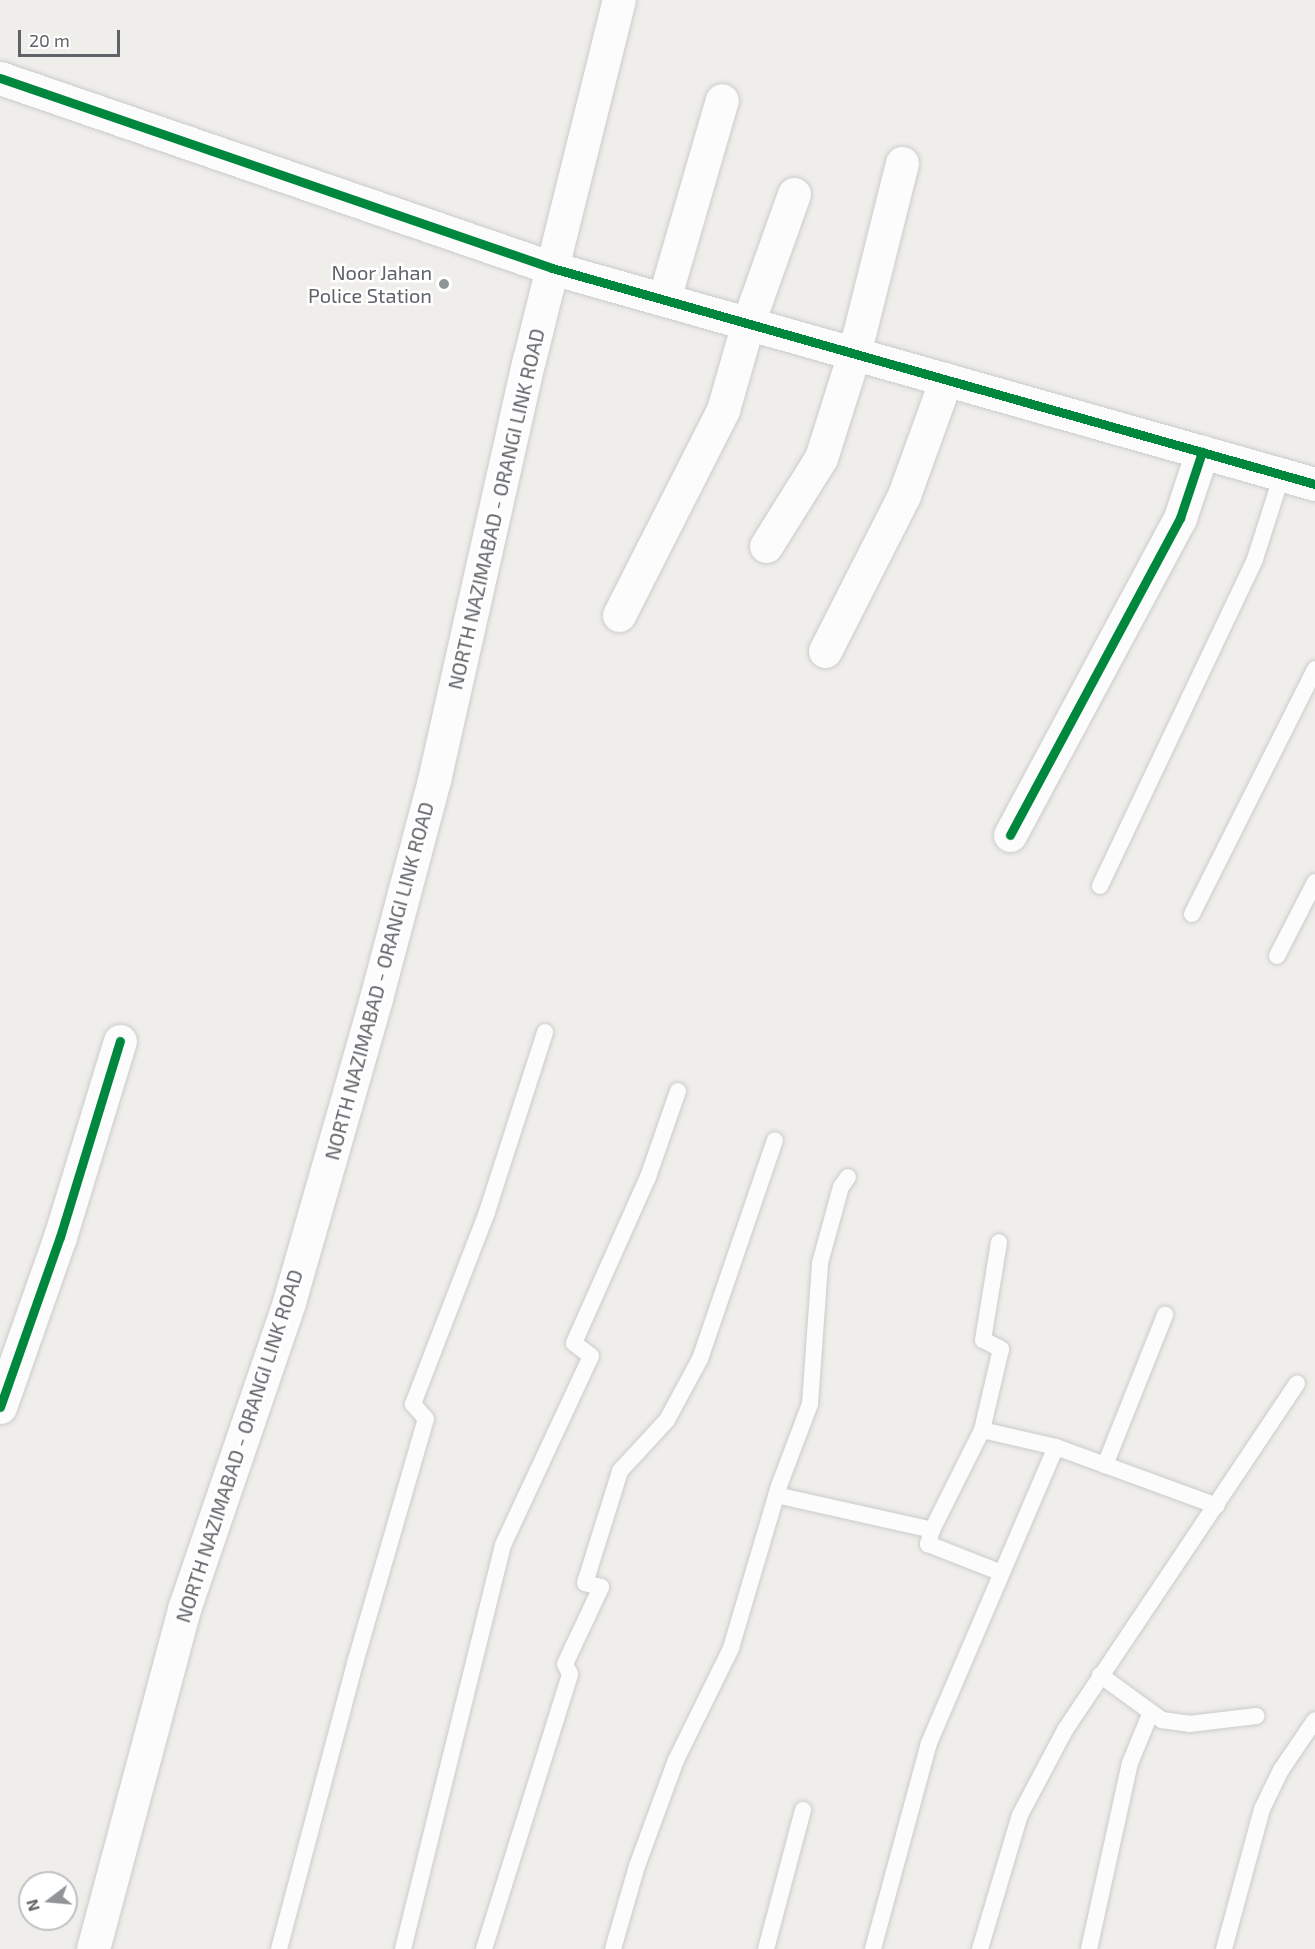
<!DOCTYPE html>
<html>
<head>
<meta charset="utf-8">
<style>
	body { margin:0 }
	#map { position:relative; width:1315px; height:1949px; overflow:hidden; background:#efeeea; font-family:"Exo 2",sans-serif }
	div>[style] { position:absolute }
	.roads { filter:drop-shadow(0 0 2px #cbcccc) drop-shadow(0 0 2px #cbcccc) }
	.lane>* { height:16px; margin:-8px; padding:0 8px; transform-origin:8px; border-radius:8px; background:#fdfcfc }
	.street>* { height:33px; margin:-16.5px; padding:0 16.5px; transform-origin:16.5px; border-radius:16.5px; background:#fdfcfc }
	.secondary>* { height:33px; margin:-16.5px; padding:0 16.5px; transform-origin:16.5px; border-radius:16.5px; background:#fdfcfc }
	.cycleway>* { height:9px; margin:-4.5px; padding:0 4.5px; transform-origin:4.5px; border-radius:4.5px; background:#00873e }
	.dots>* { width:16px; height:16px; translate:-50% -50%; box-sizing:border-box; border:3px solid #fff; border-radius:50% }
	span { translate:-50% -50%; white-space:nowrap; text-align:center; line-height:1.15; -webkit-text-stroke:5px #fff; paint-order:stroke }
	.poi-label { font-size:20px; color:#5f6368 }
	.right { translate:-100% -50%; text-align:right }
	.street-label { font-size:20px; color:#5f6368 }
	.north { position:absolute; left:18px; top:1871px; width:60px; height:60px; box-sizing:border-box; background:#fff; border:2px solid #bfc1c3; border-radius:50%; rotate:254deg; font-size:16px; font-weight:700; line-height:24px; text-align:center; color:#5f6368 }
	.north::after { content:''; display:block; margin:auto; width:21px; height:27px; background:#919496; clip-path:polygon(50% 0,100% 100%,50% 72%,0 100%) }
	.scale { position:absolute; left:18px; top:30px; width:102px; height:27px; box-sizing:border-box; border:3px solid #5f6368; border-top:0; padding-left:8px; font-size:18px; line-height:21px; white-space:nowrap; color:#5f6368; -webkit-text-stroke:4px #fff; paint-order:stroke }
</style>
</head>
<body>
<div id="map">
	<div class="roads">
		<div class="lane">
			<div style="left:1100px;top:886px;width:362px;rotate:-64.6deg"></div>
			<div style="left:1255px;top:559px;width:88px;rotate:-72.2deg"></div>
			<div style="left:1192px;top:914px;width:274px;rotate:-63.3deg"></div>
			<div style="left:1277px;top:956px;width:83px;rotate:-62.8deg"></div>
			<div style="left:982px;top:1430px;width:76px;rotate:12.9deg"></div>
			<div style="left:1056px;top:1447px;width:171px;rotate:20.1deg"></div>
			<div style="left:1105px;top:1465px;width:162px;rotate:-68.2deg"></div>
			<div style="left:776px;top:1495px;width:160px;rotate:12.6deg"></div>
			<div style="left:932px;top:1530px;width:15px;rotate:106deg"></div>
			<div style="left:928px;top:1544px;width:79px;rotate:21.4deg"></div>
			<div style="left:932px;top:1530px;width:112px;rotate:-63.4deg"></div>
			<div style="left:982px;top:1430px;width:83px;rotate:-76.8deg"></div>
			<div style="left:1001px;top:1349px;width:20px;rotate:-153deg"></div>
			<div style="left:983px;top:1340px;width:99px;rotate:-80.7deg"></div>
			<div style="left:1100px;top:1675px;width:77px;rotate:36deg"></div>
			<div style="left:1162px;top:1720px;width:27px;rotate:8deg"></div>
			<div style="left:1189px;top:1724px;width:68px;rotate:-6.7deg"></div>
			<div style="left:279px;top:1949px;width:296px;rotate:-75.1deg"></div>
			<div style="left:355px;top:1663px;width:254px;rotate:-73.8deg"></div>
			<div style="left:426px;top:1419px;width:20px;rotate:-131deg"></div>
			<div style="left:413px;top:1404px;width:206px;rotate:-68.9deg"></div>
			<div style="left:487px;top:1212px;width:189px;rotate:-72.1deg"></div>
			<div style="left:403px;top:1949px;width:416px;rotate:-76.1deg"></div>
			<div style="left:503px;top:1545px;width:208px;rotate:-65deg"></div>
			<div style="left:591px;top:1356px;width:21px;rotate:-143deg"></div>
			<div style="left:574px;top:1343px;width:182px;rotate:-66deg"></div>
			<div style="left:648px;top:1177px;width:91px;rotate:-70.8deg"></div>
			<div style="left:484px;top:1949px;width:288px;rotate:-72.6deg"></div>
			<div style="left:570px;top:1674px;width:11px;rotate:-117deg"></div>
			<div style="left:565px;top:1664px;width:85px;rotate:-64.9deg"></div>
			<div style="left:601px;top:1587px;width:16px;rotate:-166deg"></div>
			<div style="left:585px;top:1583px;width:117px;rotate:-72.6deg"></div>
			<div style="left:620px;top:1471px;width:69px;rotate:-47.3deg"></div>
			<div style="left:667px;top:1420px;width:69px;rotate:-61.6deg"></div>
			<div style="left:700px;top:1359px;width:231px;rotate:-71.1deg"></div>
			<div style="left:613px;top:1949px;width:86px;rotate:-73.9deg"></div>
			<div style="left:637px;top:1866px;width:113px;rotate:-69.8deg"></div>
			<div style="left:676px;top:1760px;width:125px;rotate:-63.8deg"></div>
			<div style="left:731px;top:1648px;width:169px;rotate:-73.5deg"></div>
			<div style="left:779px;top:1486px;width:88px;rotate:-69.3deg"></div>
			<div style="left:810px;top:1404px;width:141px;rotate:-85.9deg"></div>
			<div style="left:820px;top:1263px;width:79px;rotate:-74.6deg"></div>
			<div style="left:841px;top:1187px;width:12px;rotate:-55deg"></div>
			<div style="left:766px;top:1949px;width:144px;rotate:-75.1deg"></div>
			<div style="left:873px;top:1949px;width:213px;rotate:-74.8deg"></div>
			<div style="left:929px;top:1743px;width:322px;rotate:-66.8deg"></div>
			<div style="left:980px;top:1949px;width:140px;rotate:-73.4deg"></div>
			<div style="left:1020px;top:1815px;width:96px;rotate:-62.1deg"></div>
			<div style="left:1065px;top:1730px;width:417px;rotate:-56.2deg"></div>
			<div style="left:1089px;top:1949px;width:190px;rotate:-77.6deg"></div>
			<div style="left:1130px;top:1763px;width:55px;rotate:-67.6deg"></div>
			<div style="left:1224px;top:1949px;width:145px;rotate:-74.8deg"></div>
			<div style="left:1262px;top:1809px;width:43px;rotate:-64deg"></div>
			<div style="left:1281px;top:1770px;width:60px;rotate:-55.8deg"></div>
		</div>
		<div class="street">
			<div style="left:0;top:78px;width:584px;rotate:18.99deg"></div>
			<div style="left:552px;top:268px;width:793px;rotate:15.81deg"></div>
			<div style="left:664px;top:299px;width:207px;rotate:-73.8deg"></div>
			<div style="left:766px;top:546px;width:104px;rotate:-58deg"></div>
			<div style="left:821px;top:458px;width:109px;rotate:-72.4deg"></div>
			<div style="left:854px;top:354px;width:197px;rotate:-75.9deg"></div>
			<div style="left:619px;top:615px;width:230px;rotate:-63.1deg"></div>
			<div style="left:723px;top:410px;width:91px;rotate:-74deg"></div>
			<div style="left:748px;top:323px;width:137px;rotate:-70.4deg"></div>
			<div style="left:825px;top:651px;width:175px;rotate:-63.1deg"></div>
			<div style="left:904px;top:495px;width:123px;rotate:-70.1deg"></div>
			<div style="left:1010px;top:835px;width:360px;rotate:-61.8deg"></div>
			<div style="left:1180px;top:518px;width:70px;rotate:-71.6deg"></div>
			<div style="left:0;top:1407px;width:180px;rotate:-70.6deg"></div>
			<div style="left:60px;top:1237px;width:205px;rotate:-73deg"></div>
		</div>
		<div class="secondary">
			<div style="left:93px;top:1949px;width:352px;rotate:-75deg"></div>
			<div style="left:184px;top:1609px;width:324px;rotate:-71.1deg"></div>
			<div style="left:289px;top:1302px;width:316px;rotate:-74deg"></div>
			<div style="left:376px;top:998px;width:226px;rotate:-75.1deg"></div>
			<div style="left:434px;top:780px;width:431px;rotate:-77.3deg"></div>
			<div style="left:529px;top:360px;width:371px;rotate:-76deg"></div>
		</div>
	</div>
	<div class="cycleway">
		<div style="left:0;top:78px;width:584px;rotate:18.99deg"></div>
		<div style="left:552px;top:268px;width:793px;rotate:15.81deg"></div>
		<div style="left:1010px;top:835px;width:360px;rotate:-61.8deg"></div>
		<div style="left:1180px;top:518px;width:70px;rotate:-71.6deg"></div>
		<div style="left:0;top:1407px;width:180px;rotate:-70.6deg"></div>
		<div style="left:60px;top:1237px;width:205px;rotate:-73deg"></div>
	</div>
	<div class="dots">
		<div style="left:444px;top:284px;background:#919496"></div>
	</div>
	<div class="poi-label">
		<span class="right" style="left:432px;top:284px">Noor Jahan<br>Police Station</span>
	</div>
	<div class="street-label">
		<span style="left:496px;top:509px;rotate:-77deg">NORTH NAZIMABAD - ORANGI LINK ROAD</span>
		<span style="left:379px;top:981px;rotate:-75deg">NORTH NAZIMABAD - ORANGI LINK ROAD</span>
		<span style="left:239px;top:1446px;rotate:-72deg">NORTH NAZIMABAD - ORANGI LINK ROAD</span>
	</div>
	<div class="north">N</div>
	<div class="scale">20 m</div>
</div>
</body>
</html>
